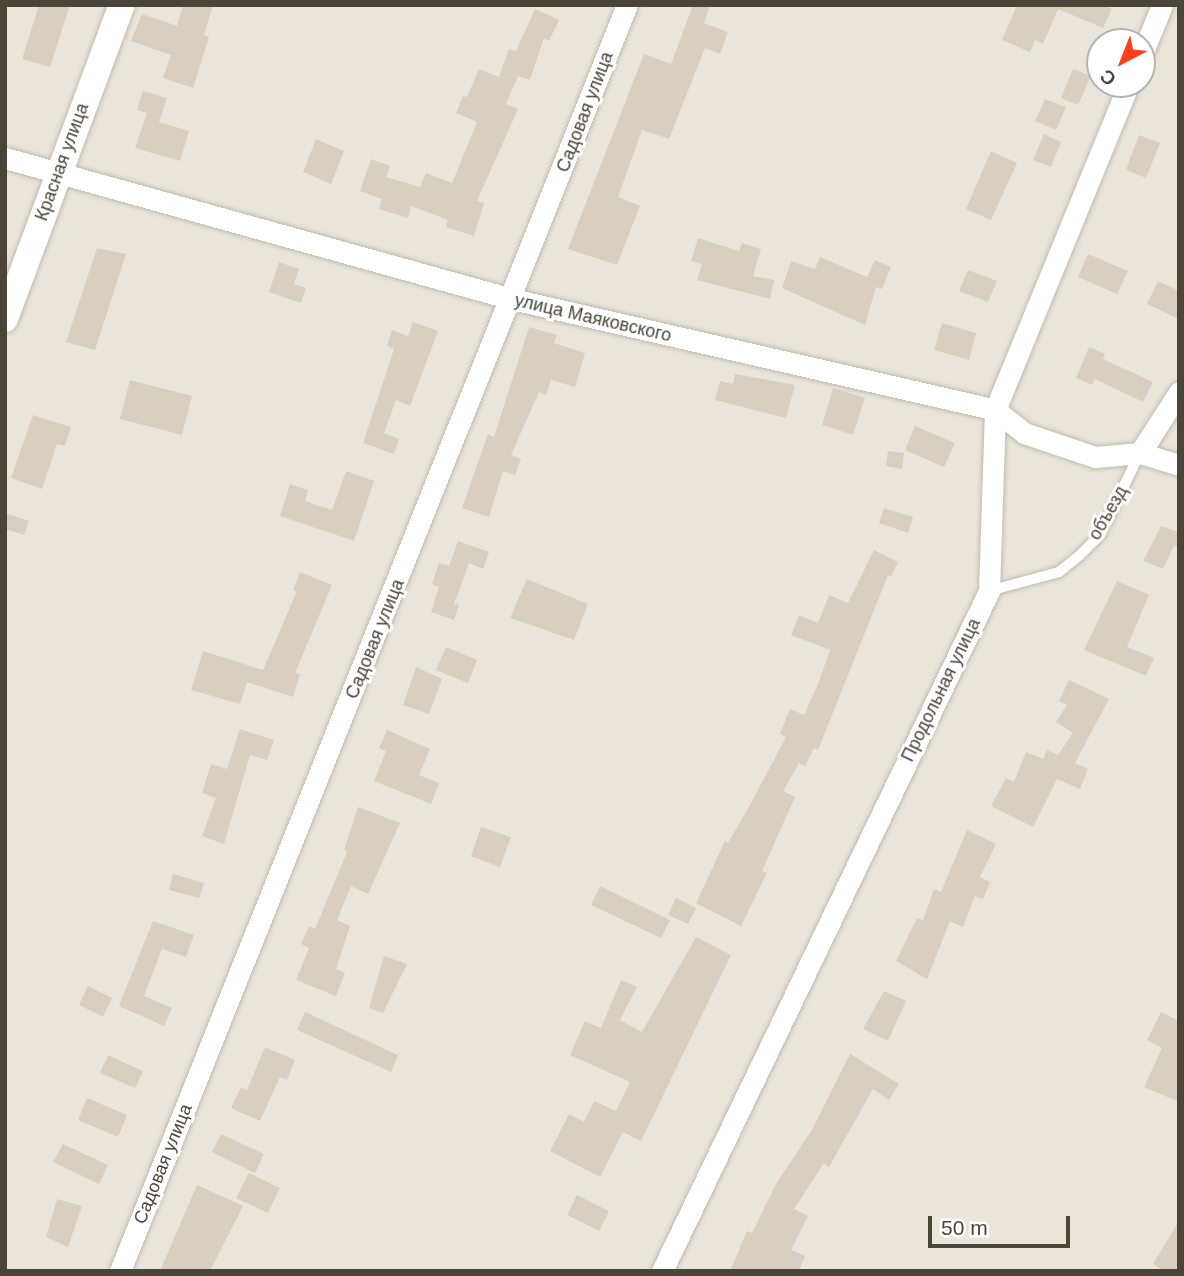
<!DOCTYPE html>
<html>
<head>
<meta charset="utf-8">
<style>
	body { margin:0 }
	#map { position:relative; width:1184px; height:1276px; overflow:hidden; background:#f6f3ec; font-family:Helvetica,sans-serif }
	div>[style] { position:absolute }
	.residential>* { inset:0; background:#eae5da }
	.building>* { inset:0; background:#d8cfc1 }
	.roads { filter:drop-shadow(0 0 2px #c2bbae) drop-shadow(0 0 2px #c2bbae) }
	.service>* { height:10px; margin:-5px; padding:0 5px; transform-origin:5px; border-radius:5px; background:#fff }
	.minor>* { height:21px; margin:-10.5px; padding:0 10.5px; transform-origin:10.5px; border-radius:10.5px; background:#fff }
	.tertiary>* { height:26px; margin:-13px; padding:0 13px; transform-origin:13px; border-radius:13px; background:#fff }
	span { translate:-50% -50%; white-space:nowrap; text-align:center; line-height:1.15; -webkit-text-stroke:6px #fff; paint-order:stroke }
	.street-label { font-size:18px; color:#4b4439 }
	.frame { position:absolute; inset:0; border:7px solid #4b4439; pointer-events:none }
	.north { position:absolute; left:1086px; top:28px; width:70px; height:70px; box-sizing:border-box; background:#fff; border:2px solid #b7b4b0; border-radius:50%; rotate:222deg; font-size:19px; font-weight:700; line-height:28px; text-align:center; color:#4b4439 }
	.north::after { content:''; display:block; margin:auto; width:24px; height:32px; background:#fc3f1d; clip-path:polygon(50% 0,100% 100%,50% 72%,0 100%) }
	.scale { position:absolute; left:928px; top:1216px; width:142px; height:32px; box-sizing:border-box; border:4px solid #4b4439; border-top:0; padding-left:9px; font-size:21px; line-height:24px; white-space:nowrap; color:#4b4439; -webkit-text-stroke:5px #fff; paint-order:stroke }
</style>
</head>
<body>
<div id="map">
	<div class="residential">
		<div style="clip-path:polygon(evenodd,5px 5px,1179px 5px,1179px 1271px,5px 1271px,5px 5px,1100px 42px,1142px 42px,1142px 84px,1100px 84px,1100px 42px)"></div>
	</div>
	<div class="building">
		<div style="clip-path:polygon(39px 5px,70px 5px,50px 67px,22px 59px)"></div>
		<div style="clip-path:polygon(183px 5px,213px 5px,204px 35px,209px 37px,193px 88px,163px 78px,171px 55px,131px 41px,142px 14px,177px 26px)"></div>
		<div style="clip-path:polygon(693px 5px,710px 5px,704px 23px,728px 32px,720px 54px,705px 48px,669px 139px,642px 130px,618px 197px,640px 206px,617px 265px,568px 249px,644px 54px,671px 64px)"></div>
		<div style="clip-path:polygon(1017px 5px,1103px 5px,1112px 9px,1103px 28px,1058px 9px,1043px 44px,1035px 40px,1030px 52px,1002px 40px)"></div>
		<div style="clip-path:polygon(535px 9px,559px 20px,549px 41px,544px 38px,530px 80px,518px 76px,506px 104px,518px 109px,477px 201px,484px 203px,474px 236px,446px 227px,448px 220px,411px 206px,408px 218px,379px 209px,382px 199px,360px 191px,371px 159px,390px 166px,386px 177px,420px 187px,426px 173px,452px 183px,477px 122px,456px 113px,463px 96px,467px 97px,479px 69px,499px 77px,509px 49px,516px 51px)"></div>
		<div style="clip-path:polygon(1073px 69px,1091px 76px,1078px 105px,1061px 98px)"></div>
		<div style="clip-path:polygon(143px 91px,167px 98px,159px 122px,189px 131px,180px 161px,135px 148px,147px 113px,137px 110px)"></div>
		<div style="clip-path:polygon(1045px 99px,1066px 107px,1056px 130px,1035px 121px)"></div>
		<div style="clip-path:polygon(1044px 134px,1061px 142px,1051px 167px,1033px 160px)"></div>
		<div style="clip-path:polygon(1139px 135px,1160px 143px,1146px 178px,1126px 170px)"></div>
		<div style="clip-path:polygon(316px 139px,344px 151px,331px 184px,303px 172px)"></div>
		<div style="clip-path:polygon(991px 151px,1017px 163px,991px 220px,966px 209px)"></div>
		<div style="clip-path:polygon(698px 238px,739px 251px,742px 243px,761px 249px,753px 276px,774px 280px,770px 299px,697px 280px,702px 264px,691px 261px)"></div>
		<div style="clip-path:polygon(97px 248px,126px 254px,95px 350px,66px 342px)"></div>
		<div style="clip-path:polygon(1088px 254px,1128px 271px,1117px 294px,1078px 277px)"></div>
		<div style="clip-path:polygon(820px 257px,867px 277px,875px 260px,891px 267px,882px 289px,876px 287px,865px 325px,782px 288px,791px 261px,815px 269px)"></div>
		<div style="clip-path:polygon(279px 262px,299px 269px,294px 284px,306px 288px,301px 303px,269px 292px)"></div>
		<div style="clip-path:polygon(968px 270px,997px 281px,988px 302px,959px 291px)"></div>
		<div style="clip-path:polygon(1158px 281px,1179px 291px,1179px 319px,1147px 304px)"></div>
		<div style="clip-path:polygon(413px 322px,438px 331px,410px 406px,396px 400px,384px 433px,399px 439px,394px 454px,363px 443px,394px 349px,387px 346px,392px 330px,408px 336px)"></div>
		<div style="clip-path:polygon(942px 323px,976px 333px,969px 360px,934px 350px)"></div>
		<div style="clip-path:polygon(529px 327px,557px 335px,554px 343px,585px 353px,575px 387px,551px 380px,546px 395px,539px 392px,511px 455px,521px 459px,515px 475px,503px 471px,489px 517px,462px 508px,488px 434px,494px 437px)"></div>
		<div style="clip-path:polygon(1089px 347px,1105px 354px,1103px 359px,1153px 382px,1143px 402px,1095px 379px,1092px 385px,1076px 378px)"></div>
		<div style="clip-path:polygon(735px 374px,795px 385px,786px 418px,715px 400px,720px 381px,733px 384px)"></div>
		<div style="clip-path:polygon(130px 380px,192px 396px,182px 435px,120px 419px)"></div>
		<div style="clip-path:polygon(833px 388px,865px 398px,853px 435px,822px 425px)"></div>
		<div style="clip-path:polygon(33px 415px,71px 427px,65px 446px,57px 444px,42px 489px,11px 478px)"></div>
		<div style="clip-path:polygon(915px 426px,955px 443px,944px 467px,905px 450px)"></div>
		<div style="clip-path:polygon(888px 451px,904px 453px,902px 469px,886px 466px)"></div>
		<div style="clip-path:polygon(346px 471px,374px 481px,354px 541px,280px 516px,290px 484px,308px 490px,305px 501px,332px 510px)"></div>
		<div style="clip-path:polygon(884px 508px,913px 517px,908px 533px,879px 523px)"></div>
		<div style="clip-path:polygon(5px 513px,29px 521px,24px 535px,5px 529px)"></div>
		<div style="clip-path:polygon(1161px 526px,1179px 532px,1179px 547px,1174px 545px,1163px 569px,1143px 561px)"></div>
		<div style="clip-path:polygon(458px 541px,489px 552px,483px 569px,469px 563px,454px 604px,459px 605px,454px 620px,431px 612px,439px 587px,432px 584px,439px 563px,449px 566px)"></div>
		<div style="clip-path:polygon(874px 550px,898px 562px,891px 577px,888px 575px,818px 750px,814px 748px,805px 766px,799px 763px,783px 791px,795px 797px,762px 871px,767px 873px,741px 926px,696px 903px,725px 841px,728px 843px,750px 805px,786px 737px,780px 734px,790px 709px,804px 715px,818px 684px,830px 650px,791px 635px,799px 615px,818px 623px,829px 595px,848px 603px)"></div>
		<div style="clip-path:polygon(300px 572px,332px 585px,295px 673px,300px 674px,293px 697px,247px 682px,240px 704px,191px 690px,203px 651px,263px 670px,297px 591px,293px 590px)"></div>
		<div style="clip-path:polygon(527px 579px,588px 604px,574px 640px,510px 618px)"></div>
		<div style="clip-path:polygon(1117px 581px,1149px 595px,1127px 647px,1154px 658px,1146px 676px,1084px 650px)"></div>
		<div style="clip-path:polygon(446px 647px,477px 660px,468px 683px,436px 670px)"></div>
		<div style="clip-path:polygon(416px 667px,442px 679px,429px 714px,403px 705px)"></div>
		<div style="clip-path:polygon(1069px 680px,1109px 699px,1075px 763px,1088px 769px,1080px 789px,1057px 779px,1033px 827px,991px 806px,1006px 778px,1014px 782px,1026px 752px,1043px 759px,1047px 750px,1058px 755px,1073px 733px,1056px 722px,1067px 705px,1059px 701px)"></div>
		<div style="clip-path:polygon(240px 729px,274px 740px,267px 760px,250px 755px,224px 844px,202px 836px,216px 798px,202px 793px,211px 764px,227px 769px)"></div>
		<div style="clip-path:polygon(387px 730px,430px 749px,419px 775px,439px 783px,431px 804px,374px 781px,386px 751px,379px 748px)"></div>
		<div style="clip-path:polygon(358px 807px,400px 823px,368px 894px,351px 886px,337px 920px,350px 926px,336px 969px,345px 973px,336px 996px,296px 980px,309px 948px,301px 944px,309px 926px,315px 929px,347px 852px,344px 850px)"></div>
		<div style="clip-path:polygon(481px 827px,511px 837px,500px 867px,471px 856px)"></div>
		<div style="clip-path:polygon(967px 830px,996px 844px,980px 877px,990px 882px,983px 899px,975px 896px,963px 927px,950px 921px,927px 979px,896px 961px,917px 918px,923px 920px,934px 889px,941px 892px)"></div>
		<div style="clip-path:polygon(173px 874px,204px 883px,199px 898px,169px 890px)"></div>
		<div style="clip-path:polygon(600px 886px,670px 920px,661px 938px,591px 905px)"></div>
		<div style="clip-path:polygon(676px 898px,696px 908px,688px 924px,668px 915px)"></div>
		<div style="clip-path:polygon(153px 921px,194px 935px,186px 957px,162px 949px,144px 996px,172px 1008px,164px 1026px,119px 1006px)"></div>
		<div style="clip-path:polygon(696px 937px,731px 955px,641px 1141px,623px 1132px,600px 1177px,550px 1151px,569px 1114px,584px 1122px,594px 1101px,616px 1111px,630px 1082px,570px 1055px,585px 1021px,601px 1028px,621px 980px,637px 987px,620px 1020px,642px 1032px)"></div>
		<div style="clip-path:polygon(384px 956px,407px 964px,383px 1013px,369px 1008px)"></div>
		<div style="clip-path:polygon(88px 986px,112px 998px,103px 1017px,79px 1005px)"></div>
		<div style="clip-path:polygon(884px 991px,906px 1001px,888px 1041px,863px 1029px)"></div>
		<div style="clip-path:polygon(305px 1012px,398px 1055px,391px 1072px,297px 1030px)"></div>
		<div style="clip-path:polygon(1161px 1012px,1179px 1021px,1179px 1102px,1144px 1087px,1162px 1048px,1147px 1040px)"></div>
		<div style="clip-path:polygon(265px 1047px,295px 1060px,287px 1080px,280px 1077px,260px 1121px,231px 1108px,241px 1087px,247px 1090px)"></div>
		<div style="clip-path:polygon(850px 1054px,899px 1084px,889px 1100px,873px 1089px,829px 1167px,824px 1163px,794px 1209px,808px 1216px,791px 1250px,805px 1256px,799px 1271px,730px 1271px,747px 1231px,752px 1233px,776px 1184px,813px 1128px)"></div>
		<div style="clip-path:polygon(108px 1055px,143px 1071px,135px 1088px,100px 1073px)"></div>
		<div style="clip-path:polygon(87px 1098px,127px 1115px,118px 1137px,78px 1120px)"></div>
		<div style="clip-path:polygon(221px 1134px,264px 1154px,255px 1173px,212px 1152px)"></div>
		<div style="clip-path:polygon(63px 1144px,108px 1165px,99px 1184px,53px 1162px)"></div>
		<div style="clip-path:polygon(249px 1173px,280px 1188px,268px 1213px,236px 1198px)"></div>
		<div style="clip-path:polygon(197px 1185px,243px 1206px,210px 1271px,160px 1271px)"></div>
		<div style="clip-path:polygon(577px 1195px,609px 1211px,599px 1231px,567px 1215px)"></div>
		<div style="clip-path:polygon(57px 1199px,82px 1206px,68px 1247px,46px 1237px)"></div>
		<div style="clip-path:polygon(1179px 1221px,1179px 1271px,1164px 1271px,1153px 1264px)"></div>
	</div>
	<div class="roads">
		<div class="service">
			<div style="left:989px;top:591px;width:73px;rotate:-15.2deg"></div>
			<div style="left:1059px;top:572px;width:26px;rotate:-39deg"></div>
			<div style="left:1079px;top:556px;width:30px;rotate:-45deg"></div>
			<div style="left:1100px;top:535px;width:91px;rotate:-64deg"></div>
		</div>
		<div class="minor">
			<div style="left:1142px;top:54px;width:53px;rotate:-67.8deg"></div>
			<div style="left:5px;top:158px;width:526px;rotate:15.54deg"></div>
			<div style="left:512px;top:299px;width:496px;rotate:12.9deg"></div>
			<div style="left:995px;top:410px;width:37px;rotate:38deg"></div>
			<div style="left:1024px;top:433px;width:75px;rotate:18.7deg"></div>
			<div style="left:1095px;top:457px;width:45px;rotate:-5.1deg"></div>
			<div style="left:1140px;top:453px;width:41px;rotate:17.1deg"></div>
			<div style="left:1140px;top:453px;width:72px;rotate:-57.4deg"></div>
			<div style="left:120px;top:1271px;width:1364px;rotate:-68.18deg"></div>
			<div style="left:662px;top:1271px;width:755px;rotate:-64.32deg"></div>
			<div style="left:989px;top:591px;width:181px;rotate:-88.1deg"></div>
			<div style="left:995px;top:410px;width:352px;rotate:-67.7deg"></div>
		</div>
		<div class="tertiary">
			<div style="left:5px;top:319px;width:335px;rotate:-69.6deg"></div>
		</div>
	</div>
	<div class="street-label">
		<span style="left:585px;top:112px;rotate:-69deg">Садовая улица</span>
		<span style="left:62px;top:162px;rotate:-70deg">Красная улица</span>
		<span style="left:593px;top:318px;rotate:13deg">улица Маяковского</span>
		<span style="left:1108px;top:513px;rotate:-60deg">объезд</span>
		<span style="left:375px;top:639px;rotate:-68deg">Садовая улица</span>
		<span style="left:941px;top:690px;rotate:-64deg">Продольная улица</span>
		<span style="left:163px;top:1164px;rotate:-68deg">Садовая улица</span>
	</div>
	<div class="frame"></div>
	<div class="north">С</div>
	<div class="scale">50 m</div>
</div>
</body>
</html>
